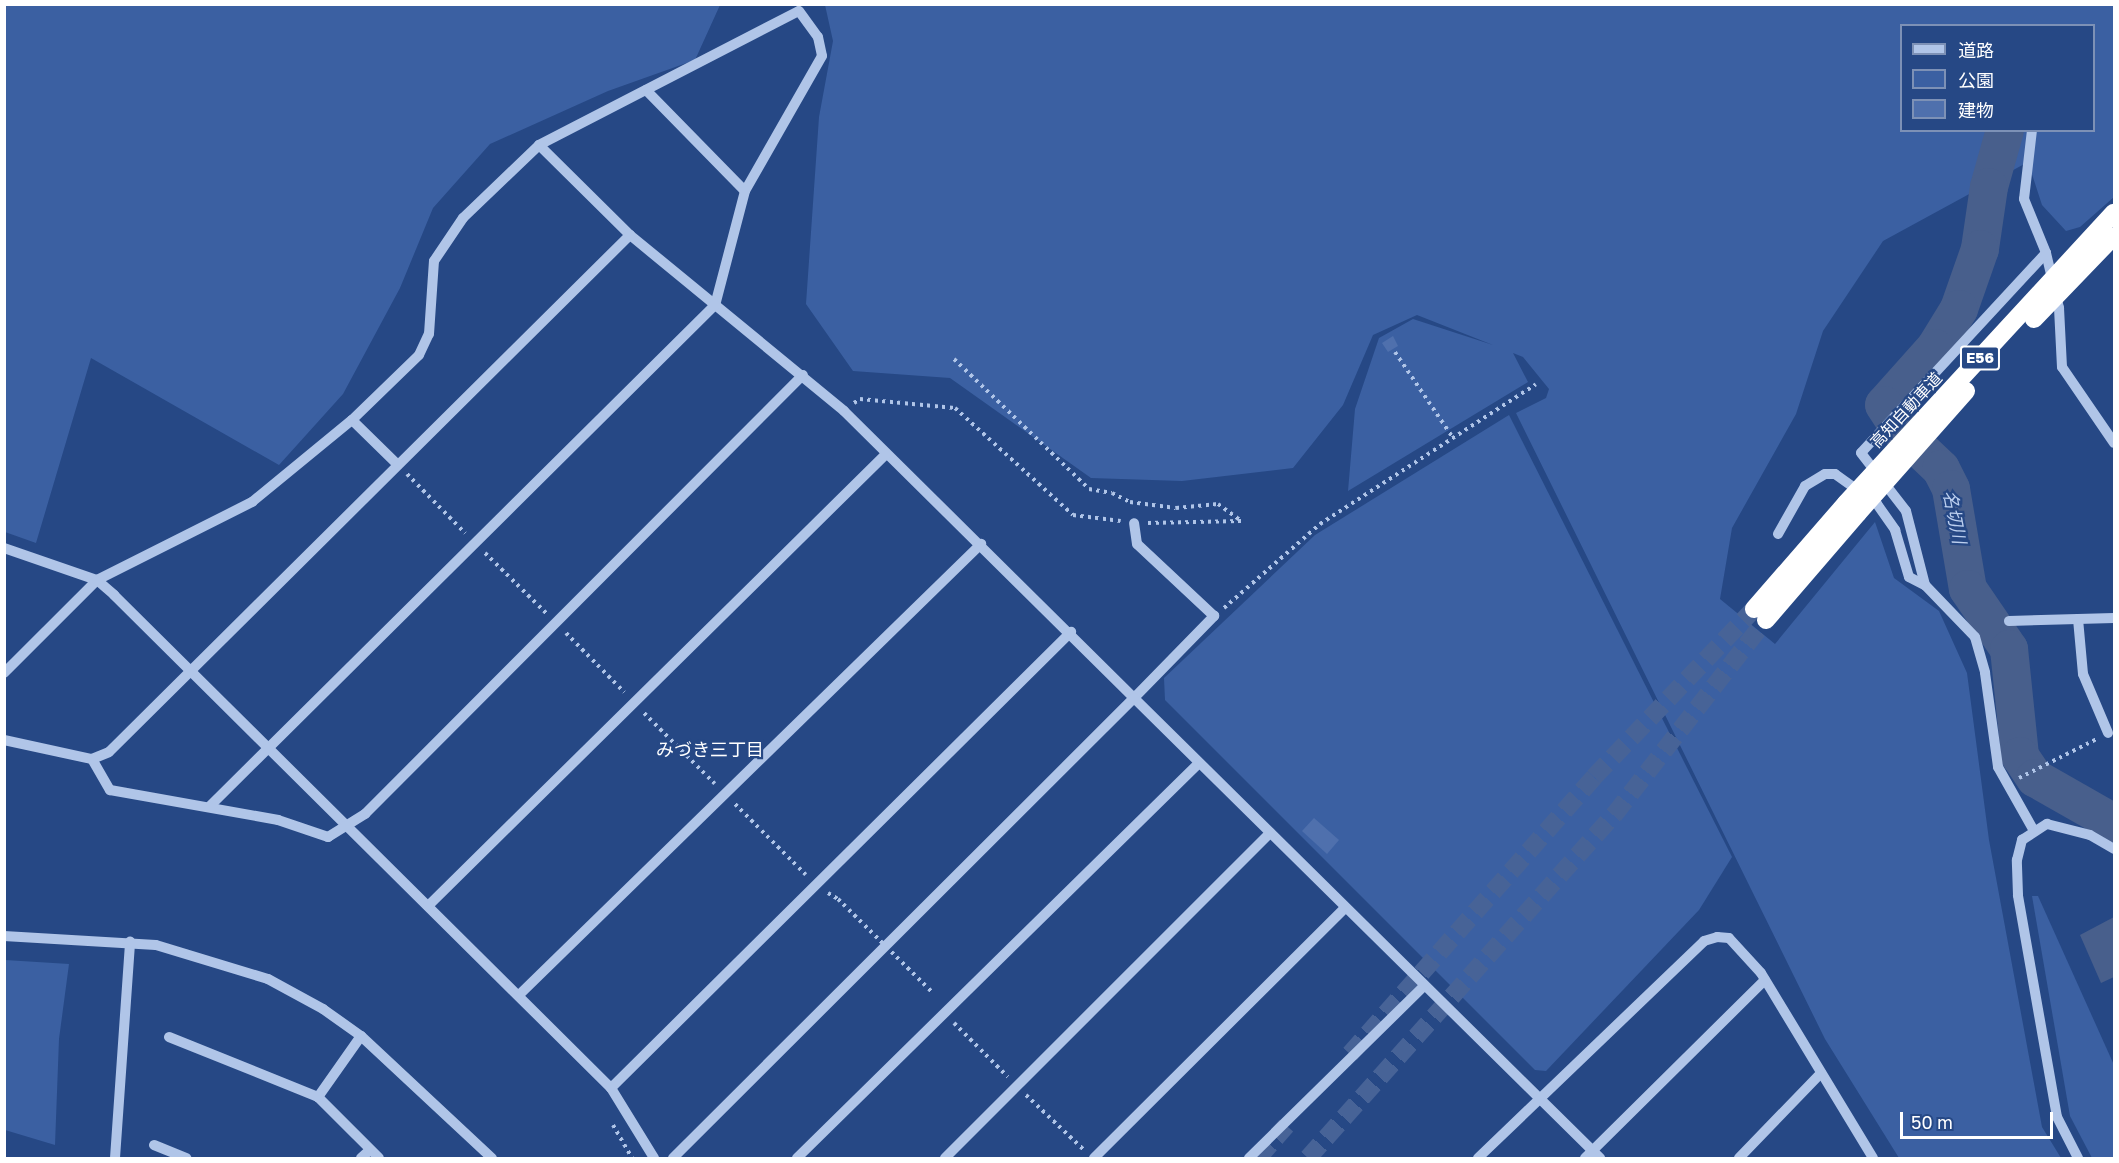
<!DOCTYPE html>
<html>
<head>
<meta charset="utf-8">
<style>
	body { margin:0 }
	#map { position:relative; width:2119px; height:1163px; overflow:hidden; background:#264885; font-family:"Golos Text","Noto Sans JP",sans-serif }
	div>[style] { position:absolute }
	.green>* { inset:0; background:#3b60a2 }
	.water>* { inset:0; background:#485f8c }
	.river>* { height:38px; margin:-19px; padding:0 19px; transform-origin:19px; border-radius:19px; background:#485f8c }
	.building>* { inset:0; background:#4f70ad }
	.highway-tunnel>* { height:18px; margin-top:-9px; transform-origin:0; background:repeating-linear-gradient(90deg,#476397 0 18px,transparent 0 27px) }
	.path>* { height:4px; margin-top:-2px; transform-origin:0; background:repeating-linear-gradient(90deg,#b0c5e8 0 3px,transparent 0 7.5px) }
	.minor>* { height:10px; margin:-5px; padding:0 5px; transform-origin:5px; border-radius:5px; background:#b0c5e8 }
	.highway>* { height:18px; margin:-9px; padding:0 9px; transform-origin:9px; border-radius:9px; background:#fff }
	.path-bridge>* { height:4px; margin-top:-2px; transform-origin:0; background:repeating-linear-gradient(90deg,#b0c5e8 0 3px,transparent 0 7.5px) }
	.highway-bridge>* { height:18px; margin:-9px; padding:0 9px; transform-origin:9px; border-radius:9px; background:#fff }
	span { translate:-50% -50%; white-space:nowrap; text-align:center; line-height:1.15; -webkit-text-stroke:4.5px #264885; paint-order:stroke }
	.shield-label span { padding:2px 4px; background:#264885; border:2px solid; border-radius:4px; -webkit-text-stroke-width:0 }
	.shield-label { font-size:15px; color:#fff; font-weight:700 }
	.street-label { font-size:16px; color:#fff }
	.water-label { font-size:18px; color:#bccfef; font-style:italic }
	.neighbourhood-label { font-size:18px; color:#fff }
	.frame { position:absolute; inset:0; border:6px solid #fff; pointer-events:none }
	.legend { position:absolute; left:1900px; top:24px; width:195px; height:108px; box-sizing:border-box; background:#264885; border:2px solid #7d91b6; margin:0; padding:8px 10px; list-style:none; font-size:18px; color:#fff }
	.legend li { display:flex; align-items:center; gap:12px; height:30px }
	.legend b { width:30px; border:2px solid #7d91b6 }
	.scale { position:absolute; left:1900px; top:1112px; width:153px; height:27px; box-sizing:border-box; border:3px solid #fff; border-top:0; padding-left:8px; font-size:18px; line-height:21px; white-space:nowrap; color:#fff; -webkit-text-stroke:4px #264885; paint-order:stroke }
</style>
</head>
<body>
<div id="map">
	<div class="green">
		<div style="clip-path:polygon(5px 5px,720px 5px,695px 60px,608px 91px,490px 144px,433px 208px,400px 288px,343px 394px,279px 465px,91px 358px,36px 543px,5px 532px)"></div>
		<div style="clip-path:polygon(evenodd,825px 5px,2114px 5px,2114px 197px,2080px 227px,2066px 231px,2042px 205px,2028px 162px,1883px 241px,1823px 331px,1796px 414px,1732px 528px,1720px 599px,1775px 644px,1875px 522px,1894px 578px,1939px 611px,1967px 673px,1989px 840px,2042px 1127px,2061px 1158px,1899px 1158px,1825px 1039px,1516px 413px,1546px 398px,1549px 389px,1523px 357px,1513px 353px,1528px 382px,1348px 491px,1355px 409px,1379px 338px,1413px 319px,1493px 345px,1417px 315px,1373px 335px,1343px 405px,1293px 468px,1182px 481px,1091px 478px,950px 378px,853px 371px,806px 304px,819px 117px,833px 41px,825px 5px,1902px 26px,2094px 26px,2094px 130px,1902px 130px,1902px 26px)"></div>
		<div style="clip-path:polygon(1509px 415px,1732px 857px,1699px 910px,1546px 1071px,1535px 1070px,1165px 700px,1164px 678px,1315px 535px)"></div>
		<div style="clip-path:polygon(2032px 896px,2038px 896px,2114px 1065px,2114px 1158px,2092px 1158px,2070px 1116px)"></div>
		<div style="clip-path:polygon(5px 960px,69px 964px,59px 1039px,55px 1145px,5px 1130px)"></div>
	</div>
	<div class="water">
		<div style="clip-path:polygon(2114px 917px,2114px 977px,2101px 983px,2080px 935px)"></div>
	</div>
	<div class="river">
		<div style="left:2005px;top:130px;width:59px;rotate:105.7deg"></div>
		<div style="left:1989px;top:187px;width:63px;rotate:98.3deg"></div>
		<div style="left:1980px;top:249px;width:64px;rotate:109.3deg"></div>
		<div style="left:1959px;top:309px;width:46px;rotate:121.6deg"></div>
		<div style="left:1935px;top:348px;width:76px;rotate:131.8deg"></div>
		<div style="left:1884px;top:405px;width:31px;rotate:57deg"></div>
		<div style="left:1901px;top:431px;width:55px;rotate:43.5deg"></div>
		<div style="left:1941px;top:469px;width:22px;rotate:63deg"></div>
		<div style="left:1951px;top:489px;width:101px;rotate:80.4deg"></div>
		<div style="left:1968px;top:589px;width:73px;rotate:55.7deg"></div>
		<div style="left:2009px;top:649px;width:108px;rotate:84.1deg"></div>
		<div style="left:2020px;top:756px;width:27px;rotate:56deg"></div>
		<div style="left:2035px;top:778px;width:91px;rotate:29.7deg"></div>
	</div>
	<div class="building">
		<div style="clip-path:polygon(1393px 336px,1398px 346px,1388px 352px,1382px 343px)"></div>
		<div style="clip-path:polygon(1314px 818px,1339px 840px,1327px 854px,1302px 831px)"></div>
	</div>
	<div class="highway-tunnel">
		<div style="left:1350px;top:1054px;width:369px;rotate:-48.6deg"></div>
		<div style="left:1594px;top:777px;width:232px;rotate:-46.4deg"></div>
		<div style="left:1258px;top:1158px;width:43px;rotate:-48.8deg"></div>
		<div style="left:1308px;top:1158px;width:460px;rotate:-48.3deg"></div>
		<div style="left:1614px;top:815px;width:247px;rotate:-52.1deg"></div>
	</div>
	<div class="path">
		<div style="left:1395px;top:352px;width:104px;rotate:56deg"></div>
		<div style="left:954px;top:359px;width:187px;rotate:43.9deg"></div>
		<div style="left:1089px;top:489px;width:23px;rotate:10deg"></div>
		<div style="left:1112px;top:493px;width:20px;rotate:27deg"></div>
		<div style="left:1130px;top:502px;width:46px;rotate:7.4deg"></div>
		<div style="left:1176px;top:508px;width:42px;rotate:-5.4deg"></div>
		<div style="left:1218px;top:504px;width:29px;rotate:36deg"></div>
		<div style="left:1241px;top:521px;width:94px;rotate:178.8deg"></div>
		<div style="left:854px;top:403px;width:7px;rotate:-34deg"></div>
		<div style="left:860px;top:399px;width:95px;rotate:5.4deg"></div>
		<div style="left:955px;top:408px;width:159px;rotate:42.2deg"></div>
		<div style="left:1073px;top:515px;width:48px;rotate:7.1deg"></div>
		<div style="left:407px;top:474px;width:83px;rotate:45.5deg"></div>
		<div style="left:485px;top:553px;width:86px;rotate:44.5deg"></div>
		<div style="left:1224px;top:608px;width:128px;rotate:-41.2deg"></div>
		<div style="left:1320px;top:524px;width:257px;rotate:-32.9deg"></div>
		<div style="left:566px;top:633px;width:83px;rotate:45.5deg"></div>
		<div style="left:644px;top:713px;width:100px;rotate:45deg"></div>
		<div style="left:2019px;top:778px;width:87px;rotate:-26.6deg"></div>
		<div style="left:735px;top:804px;width:100px;rotate:45deg"></div>
		<div style="left:828px;top:893px;width:12px;rotate:31deg"></div>
		<div style="left:954px;top:1023px;width:76px;rotate:45deg"></div>
		<div style="left:1026px;top:1095px;width:80px;rotate:43.5deg"></div>
		<div style="left:613px;top:1125px;width:38px;rotate:60deg"></div>
	</div>
	<div class="minor">
		<div style="left:646px;top:90px;width:141px;rotate:45.6deg"></div>
		<div style="left:2032px;top:130px;width:69px;rotate:96.6deg"></div>
		<div style="left:2024px;top:199px;width:58px;rotate:67.8deg"></div>
		<div style="left:2046px;top:253px;width:272px;rotate:132.8deg"></div>
		<div style="left:1861px;top:453px;width:73px;rotate:52.2deg"></div>
		<div style="left:1906px;top:511px;width:76px;rotate:75.6deg"></div>
		<div style="left:1925px;top:585px;width:72px;rotate:46.1deg"></div>
		<div style="left:1975px;top:637px;width:37px;rotate:74deg"></div>
		<div style="left:1985px;top:673px;width:95px;rotate:82.1deg"></div>
		<div style="left:1998px;top:767px;width:71px;rotate:60.6deg"></div>
		<div style="left:539px;top:145px;width:128px;rotate:44.7deg"></div>
		<div style="left:630px;top:235px;width:277px;rotate:39.4deg"></div>
		<div style="left:844px;top:411px;width:408px;rotate:44.7deg"></div>
		<div style="left:1134px;top:698px;width:115px;rotate:-45.7deg"></div>
		<div style="left:1214px;top:616px;width:105px;rotate:-136.9deg"></div>
		<div style="left:1137px;top:544px;width:21px;rotate:-98deg"></div>
		<div style="left:2046px;top:253px;width:57px;rotate:76.7deg"></div>
		<div style="left:2059px;top:308px;width:59px;rotate:87.1deg"></div>
		<div style="left:2062px;top:367px;width:92px;rotate:55.6deg"></div>
		<div style="left:352px;top:420px;width:64px;rotate:44.4deg"></div>
		<div style="left:1778px;top:534px;width:55px;rotate:-60.6deg"></div>
		<div style="left:1805px;top:486px;width:23px;rotate:-31deg"></div>
		<div style="left:1825px;top:474px;width:10px"></div>
		<div style="left:1835px;top:474px;width:52px;rotate:35.5deg"></div>
		<div style="left:1877px;top:504px;width:32px;rotate:55deg"></div>
		<div style="left:1895px;top:530px;width:49px;rotate:73.4deg"></div>
		<div style="left:1909px;top:577px;width:18px;rotate:27deg"></div>
		<div style="left:4px;top:548px;width:98px;rotate:19deg"></div>
		<div style="left:97px;top:580px;width:23px;rotate:41deg"></div>
		<div style="left:114px;top:595px;width:700px;rotate:44.77deg"></div>
		<div style="left:611px;top:1088px;width:82px;rotate:58.4deg"></div>
		<div style="left:2078px;top:619px;width:55px;rotate:84.8deg"></div>
		<div style="left:2083px;top:674px;width:64px;rotate:67deg"></div>
		<div style="left:2009px;top:621px;width:105px;rotate:-1.6deg"></div>
		<div style="left:4px;top:673px;width:132px;rotate:-45deg"></div>
		<div style="left:97px;top:580px;width:174px;rotate:-26.7deg"></div>
		<div style="left:252px;top:502px;width:129px;rotate:-39.4deg"></div>
		<div style="left:352px;top:420px;width:93px;rotate:-44.1deg"></div>
		<div style="left:419px;top:355px;width:23px;rotate:-65deg"></div>
		<div style="left:429px;top:334px;width:73px;rotate:-86.1deg"></div>
		<div style="left:434px;top:261px;width:52px;rotate:-56deg"></div>
		<div style="left:463px;top:218px;width:105px;rotate:-43.8deg"></div>
		<div style="left:539px;top:145px;width:292px;rotate:-27.3deg"></div>
		<div style="left:799px;top:11px;width:32px;rotate:54deg"></div>
		<div style="left:818px;top:37px;width:19px;rotate:78deg"></div>
		<div style="left:822px;top:56px;width:155px;rotate:119.7deg"></div>
		<div style="left:745px;top:191px;width:118px;rotate:104.7deg"></div>
		<div style="left:715px;top:305px;width:711px;rotate:135.23deg"></div>
		<div style="left:4px;top:740px;width:90px;rotate:12.2deg"></div>
		<div style="left:92px;top:759px;width:36px;rotate:60deg"></div>
		<div style="left:110px;top:790px;width:171px;rotate:10.1deg"></div>
		<div style="left:278px;top:820px;width:53px;rotate:18.8deg"></div>
		<div style="left:328px;top:837px;width:44px;rotate:-31.9deg"></div>
		<div style="left:365px;top:814px;width:620px;rotate:-45.07deg"></div>
		<div style="left:92px;top:759px;width:18px;rotate:-22deg"></div>
		<div style="left:109px;top:752px;width:734px;rotate:-44.78deg"></div>
		<div style="left:428px;top:906px;width:643px;rotate:-44.62deg"></div>
		<div style="left:4px;top:936px;width:152px;rotate:3.4deg"></div>
		<div style="left:156px;top:945px;width:117px;rotate:16.9deg"></div>
		<div style="left:268px;top:979px;width:63px;rotate:28.6deg"></div>
		<div style="left:323px;top:1009px;width:47px;rotate:35.4deg"></div>
		<div style="left:361px;top:1036px;width:179px;rotate:43deg"></div>
		<div style="left:519px;top:995px;width:646px;rotate:-44.31deg"></div>
		<div style="left:361px;top:1036px;width:75px;rotate:125.2deg"></div>
		<div style="left:318px;top:1097px;width:86px;rotate:45deg"></div>
		<div style="left:169px;top:1037px;width:161px;rotate:21.9deg"></div>
		<div style="left:611px;top:1088px;width:648px;rotate:-44.75deg"></div>
		<div style="left:154px;top:1145px;width:35px;rotate:22deg"></div>
		<div style="left:115px;top:1158px;width:217px;rotate:-86deg"></div>
		<div style="left:361px;top:1158px;width:12px;rotate:-42deg"></div>
		<div style="left:673px;top:1158px;width:651px;rotate:-44.94deg"></div>
		<div style="left:1134px;top:698px;width:655px;rotate:44.63deg"></div>
		<div style="left:797px;top:1158px;width:562px;rotate:-44.5deg"></div>
		<div style="left:945px;top:1158px;width:460px;rotate:-45deg"></div>
		<div style="left:1094px;top:1158px;width:354px;rotate:-44.9deg"></div>
		<div style="left:1249px;top:1158px;width:245px;rotate:-44.5deg"></div>
		<div style="left:1478px;top:1158px;width:313px;rotate:-43.8deg"></div>
		<div style="left:1704px;top:941px;width:14px;rotate:-17deg"></div>
		<div style="left:1717px;top:937px;width:12px;rotate:5deg"></div>
		<div style="left:1729px;top:938px;width:47px;rotate:47.6deg"></div>
		<div style="left:1761px;top:973px;width:216px;rotate:58.8deg"></div>
		<div style="left:1585px;top:1158px;width:253px;rotate:-44.7deg"></div>
		<div style="left:1739px;top:1158px;width:118px;rotate:-46deg"></div>
		<div style="left:2078px;top:1158px;width:46px;rotate:-117.1deg"></div>
		<div style="left:2057px;top:1117px;width:225px;rotate:-100deg"></div>
		<div style="left:2018px;top:895px;width:35px;rotate:-92deg"></div>
		<div style="left:2017px;top:860px;width:21px;rotate:-76deg"></div>
		<div style="left:2022px;top:840px;width:30px;rotate:-33deg"></div>
		<div style="left:2047px;top:824px;width:44px;rotate:14.3deg"></div>
		<div style="left:2090px;top:835px;width:28px;rotate:30deg"></div>
	</div>
	<div class="highway">
		<div style="left:1754px;top:609px;width:140px;rotate:-49deg"></div>
		<div style="left:1766px;top:620px;width:141px;rotate:-49.3deg"></div>
	</div>
	<div class="path-bridge">
		<div style="left:838px;top:899px;width:134px;rotate:44.7deg"></div>
	</div>
	<div class="highway-bridge">
		<div style="left:2034px;top:319px;width:115px;rotate:-46.1deg"></div>
		<div style="left:1846px;top:503px;width:395px;rotate:-47.3deg"></div>
		<div style="left:1858px;top:513px;width:163px;rotate:-48.5deg"></div>
	</div>
	<div class="shield-label">
		<span style="left:1980px;top:358px">E56</span>
	</div>
	<div class="street-label">
		<span style="left:1906px;top:410px;rotate:-47deg">高知自動車道</span>
	</div>
	<div class="water-label">
		<span style="left:1955px;top:517px;rotate:79deg">名切川</span>
	</div>
	<div class="neighbourhood-label">
		<span style="left:710px;top:749px">みづき三丁目</span>
	</div>
	<div class="frame"></div>
	<ul class="legend">
	<li><b style="height:8px;background:#b0c5e8"></b>道路</li>
	<li><b style="height:16px;background:#3b60a2"></b>公園</li>
	<li><b style="height:16px;background:#4f70ad"></b>建物</li>
	</ul>
	<div class="scale">50 m</div>
</div>
</body>
</html>
